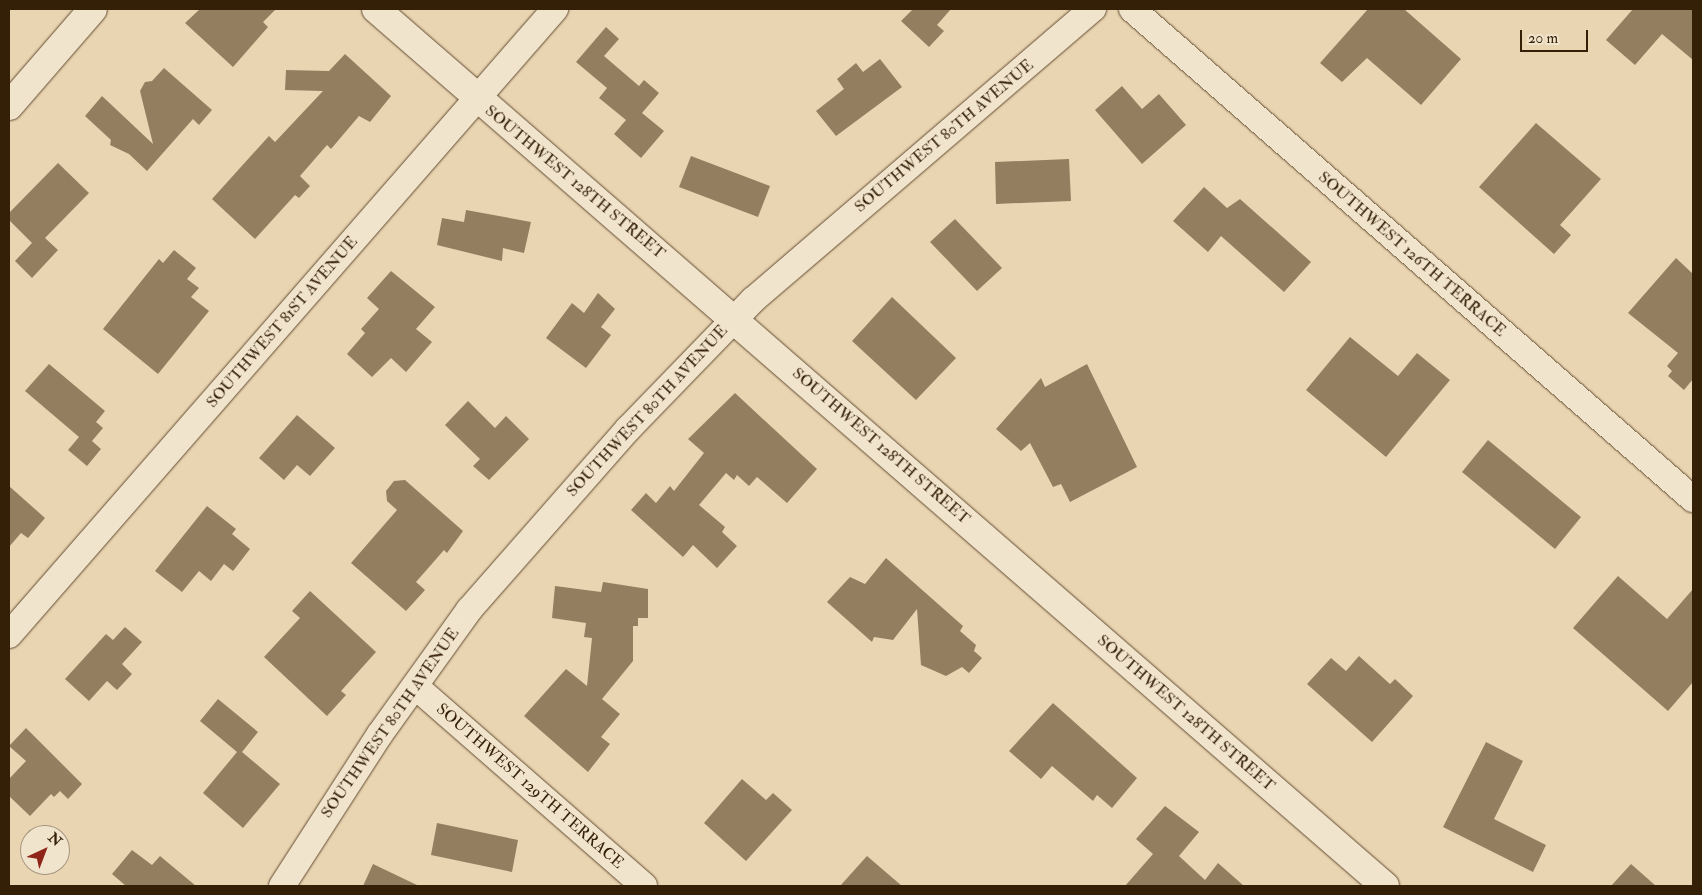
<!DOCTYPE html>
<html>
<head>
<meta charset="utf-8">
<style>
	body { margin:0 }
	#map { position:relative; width:1702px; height:895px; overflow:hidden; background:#ead5b2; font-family:"IM FELL Double Pica",serif }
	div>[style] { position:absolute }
	.building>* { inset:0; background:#937e60 }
	.roads { filter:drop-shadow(0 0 1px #624c32) drop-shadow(0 0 1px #624c32) }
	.minor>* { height:26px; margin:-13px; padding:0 13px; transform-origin:13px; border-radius:13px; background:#f1e4cd }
	.tertiary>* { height:28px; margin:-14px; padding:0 14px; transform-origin:14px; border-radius:14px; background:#f1e4cd }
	span { translate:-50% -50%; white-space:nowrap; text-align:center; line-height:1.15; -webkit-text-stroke:4px #f1e4cd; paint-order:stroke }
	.street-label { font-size:16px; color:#341f07 }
	.frame { position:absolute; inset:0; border:10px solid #341f07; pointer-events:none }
	.north { position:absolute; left:20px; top:825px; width:50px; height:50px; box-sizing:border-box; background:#f1e4cd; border:1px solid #a5957e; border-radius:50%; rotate:43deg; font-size:14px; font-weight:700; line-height:20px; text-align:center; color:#341f07 }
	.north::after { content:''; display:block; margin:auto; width:18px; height:22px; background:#8f2418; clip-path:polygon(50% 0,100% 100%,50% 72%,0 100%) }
	.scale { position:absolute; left:1520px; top:30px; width:68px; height:22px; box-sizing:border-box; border:2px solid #341f07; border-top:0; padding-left:6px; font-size:15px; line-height:18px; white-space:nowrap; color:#341f07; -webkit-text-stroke:4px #f1e4cd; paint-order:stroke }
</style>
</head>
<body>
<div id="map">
	<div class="building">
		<div style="clip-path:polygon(200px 9px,276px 9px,263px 22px,268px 27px,233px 67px,185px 23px)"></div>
		<div style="clip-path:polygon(913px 9px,951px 9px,937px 25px,944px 31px,929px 47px,901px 21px)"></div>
		<div style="clip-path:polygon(1368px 9px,1404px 9px,1461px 59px,1421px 105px,1367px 58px,1342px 82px,1320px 63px)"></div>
		<div style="clip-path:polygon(1633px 9px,1693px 9px,1693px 60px,1662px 34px,1635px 65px,1606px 40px)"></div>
		<div style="clip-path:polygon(606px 27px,619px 39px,604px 56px,639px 86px,644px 80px,659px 93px,642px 113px,664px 131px,641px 158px,614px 134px,626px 120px,599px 98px,607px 88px,576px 62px)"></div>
		<div style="clip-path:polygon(345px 54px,391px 96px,370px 122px,359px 116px,331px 149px,327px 145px,300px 176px,310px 186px,299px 198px,295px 195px,255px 239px,212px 199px,269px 136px,275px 142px,323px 91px,285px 90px,286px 70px,329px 71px)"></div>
		<div style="clip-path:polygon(880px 59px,902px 87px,836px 136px,816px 111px,844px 89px,837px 79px,856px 63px,863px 72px)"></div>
		<div style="clip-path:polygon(164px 68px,212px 110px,199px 125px,193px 119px,147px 171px,129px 154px,110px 145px,111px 140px,85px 116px,102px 96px,153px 144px,140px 91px,145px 82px,152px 81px)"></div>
		<div style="clip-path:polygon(1122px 86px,1142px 109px,1159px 94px,1186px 125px,1142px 164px,1095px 110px)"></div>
		<div style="clip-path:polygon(1536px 123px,1601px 179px,1560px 225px,1571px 235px,1554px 254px,1479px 187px)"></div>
		<div style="clip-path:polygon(691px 156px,770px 186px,758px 217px,679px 187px)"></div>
		<div style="clip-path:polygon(1069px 159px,1071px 201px,996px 204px,995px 162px)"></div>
		<div style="clip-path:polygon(58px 163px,89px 193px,45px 238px,58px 250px,32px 278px,15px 261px,32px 243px,9px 220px,9px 213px)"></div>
		<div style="clip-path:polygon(1204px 187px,1227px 208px,1240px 199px,1311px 262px,1284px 292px,1221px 236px,1208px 252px,1173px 221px)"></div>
		<div style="clip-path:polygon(466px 210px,531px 222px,524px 253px,503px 248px,502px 261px,437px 245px,442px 218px,464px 222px)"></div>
		<div style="clip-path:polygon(955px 219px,1002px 268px,977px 291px,930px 242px)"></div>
		<div style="clip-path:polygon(174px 250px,196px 268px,187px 279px,199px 288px,191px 297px,209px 311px,158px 374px,103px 329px,159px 259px,163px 263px)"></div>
		<div style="clip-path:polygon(1676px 258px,1693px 274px,1693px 379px,1684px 390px,1668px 376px,1672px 371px,1667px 366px,1678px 353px,1628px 313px)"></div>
		<div style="clip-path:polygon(391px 271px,435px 307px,416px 329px,432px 342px,406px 372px,391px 358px,372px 377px,347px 354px,365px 333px,361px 329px,379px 309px,367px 298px)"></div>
		<div style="clip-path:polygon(598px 293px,615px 309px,601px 327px,611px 335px,586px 368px,546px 338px,572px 303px,584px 313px)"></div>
		<div style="clip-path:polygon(892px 297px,956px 358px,916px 400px,852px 341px)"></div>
		<div style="clip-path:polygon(1350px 337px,1398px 376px,1417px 353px,1450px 380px,1386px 457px,1306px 390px)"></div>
		<div style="clip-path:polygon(49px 364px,105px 411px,96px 422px,103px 428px,92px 441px,101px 449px,87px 466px,68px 450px,79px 437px,25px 391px)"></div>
		<div style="clip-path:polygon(1087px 364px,1137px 467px,1070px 502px,1061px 484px,1053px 487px,1030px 443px,1021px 451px,996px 429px,1041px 378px,1045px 387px)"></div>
		<div style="clip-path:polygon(735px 393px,817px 469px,787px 503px,757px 477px,749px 486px,737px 475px,734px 480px,726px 473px,699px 505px,725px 527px,722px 532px,737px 546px,717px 568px,693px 545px,683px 557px,631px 510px,646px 493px,656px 503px,670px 486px,674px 491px,704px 453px,688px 439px)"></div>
		<div style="clip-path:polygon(468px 401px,495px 428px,506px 416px,529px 439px,489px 480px,473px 466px,480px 459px,445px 425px)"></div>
		<div style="clip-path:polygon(297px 415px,335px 448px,310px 476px,297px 465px,284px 480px,259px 458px)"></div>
		<div style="clip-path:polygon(1488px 440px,1581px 517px,1555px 549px,1462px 472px)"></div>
		<div style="clip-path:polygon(405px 480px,463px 531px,447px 553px,444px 550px,416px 582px,425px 590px,406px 611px,351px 563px,397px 510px,387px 501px,386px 491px,394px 481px)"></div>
		<div style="clip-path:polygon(9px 486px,45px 518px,28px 538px,21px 533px,9px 547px)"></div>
		<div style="clip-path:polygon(207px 506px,236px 529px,232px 534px,250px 549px,233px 571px,224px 564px,211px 581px,199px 571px,182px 592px,155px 571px)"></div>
		<div style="clip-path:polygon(886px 558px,963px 626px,960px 631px,976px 645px,974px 651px,982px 658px,969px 673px,962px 667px,946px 676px,921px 665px,917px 609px,893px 640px,874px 637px,872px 642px,827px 602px,850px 577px,865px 584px)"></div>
		<div style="clip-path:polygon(1618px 576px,1667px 619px,1693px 589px,1693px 682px,1668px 711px,1573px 628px)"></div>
		<div style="clip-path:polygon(603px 582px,648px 589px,648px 618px,638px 618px,638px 626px,633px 626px,633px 661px,602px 699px,620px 714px,601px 737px,610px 744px,588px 772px,524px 716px,566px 669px,587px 686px,592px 638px,584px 637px,586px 623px,552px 618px,555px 586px,601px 592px)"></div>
		<div style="clip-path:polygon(310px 591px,376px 652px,341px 691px,346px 695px,327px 716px,264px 657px,300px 618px,292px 611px)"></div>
		<div style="clip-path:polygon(125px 627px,142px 642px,122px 664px,132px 674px,117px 690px,107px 681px,89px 701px,65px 679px,106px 634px,113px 640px)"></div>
		<div style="clip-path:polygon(1359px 656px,1390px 684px,1395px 679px,1413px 696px,1372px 742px,1307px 684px,1331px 658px,1346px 671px)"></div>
		<div style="clip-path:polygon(218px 699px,258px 732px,242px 752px,280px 784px,243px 828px,203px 793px,237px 752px,200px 721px)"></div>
		<div style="clip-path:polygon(1053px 703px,1137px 778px,1112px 808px,1097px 795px,1093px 801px,1052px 766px,1041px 779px,1009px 751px)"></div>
		<div style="clip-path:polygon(26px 728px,82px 784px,68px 799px,60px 791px,54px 797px,51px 794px,30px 816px,9px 796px,9px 779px,26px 761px,9px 746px)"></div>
		<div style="clip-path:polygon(1486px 742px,1523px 761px,1494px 819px,1546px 845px,1533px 872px,1443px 827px)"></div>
		<div style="clip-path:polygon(742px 779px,766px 800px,773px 793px,792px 810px,746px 861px,704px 823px)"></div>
		<div style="clip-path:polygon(1165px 806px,1199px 832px,1179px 856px,1205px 880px,1218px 863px,1244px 886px,1125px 886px,1153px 854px,1136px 839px)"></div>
		<div style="clip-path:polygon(437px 823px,518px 840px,512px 872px,431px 855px)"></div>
		<div style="clip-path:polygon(132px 850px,152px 865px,160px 856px,196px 886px,126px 886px,112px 874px)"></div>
		<div style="clip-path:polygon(867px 856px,902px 886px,840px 886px)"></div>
		<div style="clip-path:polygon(373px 864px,419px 886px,363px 886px)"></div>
		<div style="clip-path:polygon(1631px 864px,1656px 886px,1611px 886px)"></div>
	</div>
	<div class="roads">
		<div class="minor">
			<div style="left:1132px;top:9px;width:745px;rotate:41.14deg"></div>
			<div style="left:9px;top:635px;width:831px;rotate:-48.9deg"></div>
			<div style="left:415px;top:686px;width:304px;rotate:41.1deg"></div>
			<div style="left:282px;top:886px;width:181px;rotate:-57.2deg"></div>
			<div style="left:380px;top:734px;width:153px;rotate:-54.3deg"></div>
			<div style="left:469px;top:610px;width:241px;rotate:-48.7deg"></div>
			<div style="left:628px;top:429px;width:180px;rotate:-45.9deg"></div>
			<div style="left:753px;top:300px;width:448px;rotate:-40.6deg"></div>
		</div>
		<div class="tertiary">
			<div style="left:376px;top:9px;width:1337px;rotate:41deg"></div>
			<div style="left:9px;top:106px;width:128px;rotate:-49.1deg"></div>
		</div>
	</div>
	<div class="street-label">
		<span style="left:944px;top:136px;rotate:-40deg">SOUTHWEST 80TH AVENUE</span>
		<span style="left:575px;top:182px;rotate:40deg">SOUTHWEST 128TH STREET</span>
		<span style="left:1412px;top:254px;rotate:41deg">SOUTHWEST 126TH TERRACE</span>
		<span style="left:282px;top:322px;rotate:-49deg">SOUTHWEST 81ST AVENUE</span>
		<span style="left:647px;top:411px;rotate:-47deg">SOUTHWEST 80TH AVENUE</span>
		<span style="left:881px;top:446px;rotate:41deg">SOUTHWEST 128TH STREET</span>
		<span style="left:1186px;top:713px;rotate:41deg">SOUTHWEST 128TH STREET</span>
		<span style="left:390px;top:723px;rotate:-55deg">SOUTHWEST 80TH AVENUE</span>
		<span style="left:530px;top:786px;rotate:41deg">SOUTHWEST 129TH TERRACE</span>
	</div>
	<div class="frame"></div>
	<div class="north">N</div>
	<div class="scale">20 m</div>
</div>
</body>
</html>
